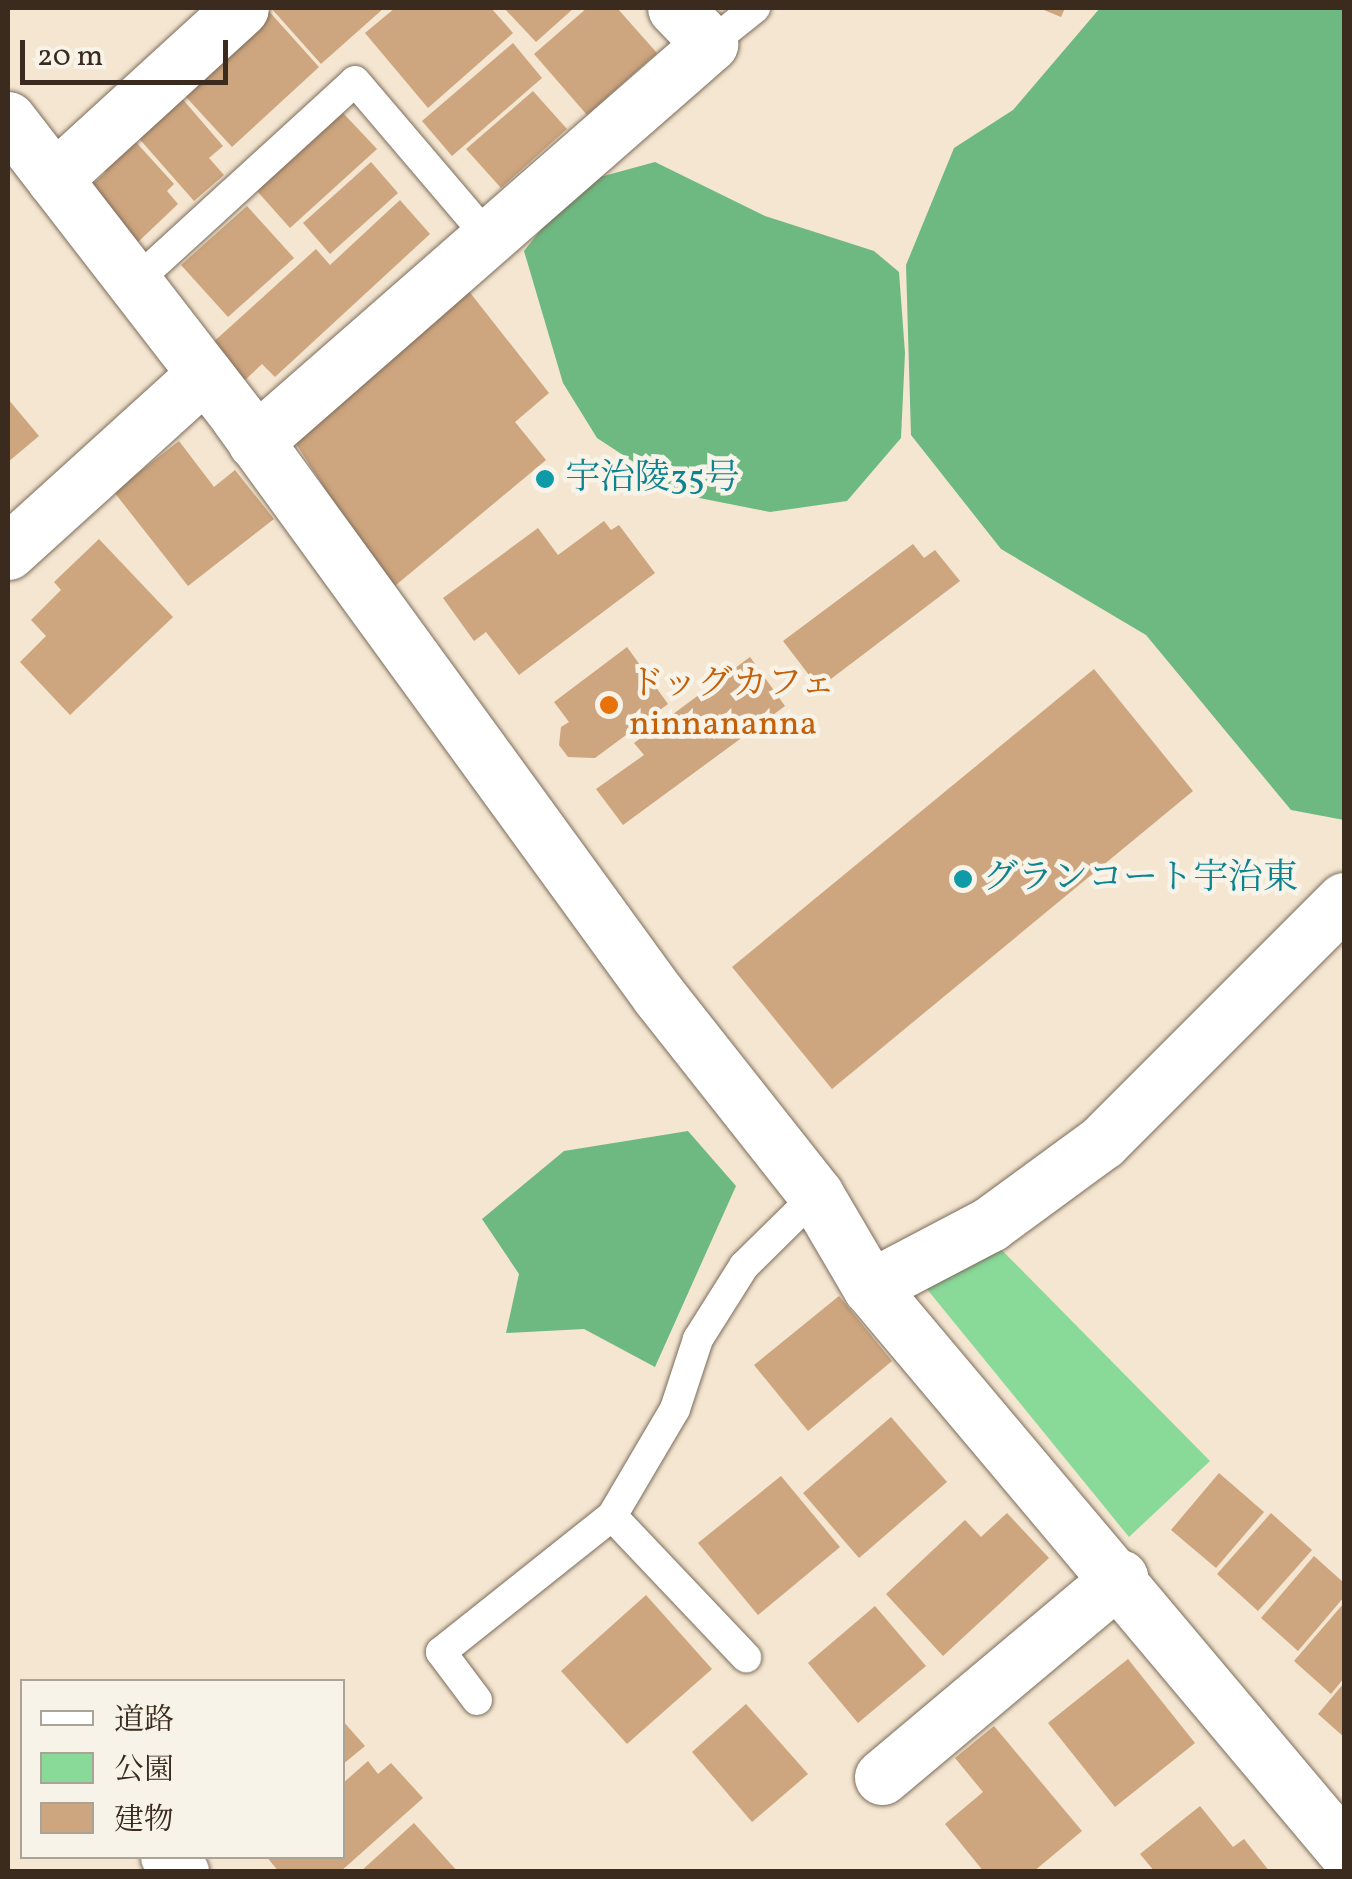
<!DOCTYPE html>
<html>
<head>
<meta charset="utf-8">
<style>
	body { margin:0 }
	#map { position:relative; width:1352px; height:1879px; overflow:hidden; background:#f4e6d0; font-family:Vollkorn,"Noto Serif JP",serif }
	div>[style] { position:absolute }
	.green>* { inset:0; background:#89d999 }
	.forest>* { inset:0; background:#6eb981 }
	.building>* { inset:0; background:#cda57e }
	.roads { filter:drop-shadow(0 0 2px #7c6c5c) drop-shadow(0 0 2px #7c6c5c) }
	.service>* { height:30px; margin:-15px; padding:0 15px; transform-origin:15px; border-radius:15px; background:#fff }
	.minor>* { height:55px; margin:-27.5px; padding:0 27.5px; transform-origin:27.5px; border-radius:27.5px; background:#fff }
	.dots>* { width:28px; height:28px; translate:-50% -50%; box-sizing:border-box; border:5px solid #f7f3e8; border-radius:50% }
	span { translate:-50% -50%; white-space:nowrap; text-align:center; line-height:1.15; -webkit-text-stroke:9px #f7f3e8; paint-order:stroke }
	.culture-label { font-size:35px; color:#0d838f }
	.left { translate:0 -50%; text-align:left }
	.food-label { font-size:35px; color:#c56008 }
	.frame { position:absolute; inset:0; border:10px solid #3b2a1e; pointer-events:none }
	.legend { position:absolute; left:20px; top:1679px; width:325px; height:180px; box-sizing:border-box; background:#f7f3e8; border:2px solid #aca397; margin:0; padding:12px 18px; list-style:none; font-size:30px; color:#3b2a1e }
	.legend li { display:flex; align-items:center; gap:20px; height:50px }
	.legend b { width:50px; border:2px solid #aca397 }
	.scale { position:absolute; left:20px; top:40px; width:208px; height:45px; box-sizing:border-box; border:5px solid #3b2a1e; border-top:0; padding-left:12px; font-size:30px; line-height:35px; white-space:nowrap; color:#3b2a1e; -webkit-text-stroke:8px #f7f3e8; paint-order:stroke }
</style>
</head>
<body>
<div id="map">
	<div class="green">
		<div style="clip-path:polygon(989px 1237px,1210px 1461px,1129px 1537px,913px 1272px)"></div>
	</div>
	<div class="forest">
		<div style="clip-path:polygon(1100px 8px,1344px 8px,1344px 820px,1291px 810px,1146px 635px,1001px 549px,911px 435px,906px 265px,954px 148px,1013px 110px)"></div>
		<div style="clip-path:polygon(655px 162px,765px 216px,874px 251px,899px 272px,905px 353px,901px 438px,847px 501px,770px 512px,684px 495px,597px 438px,563px 383px,524px 251px,578px 183px)"></div>
		<div style="clip-path:polygon(688px 1131px,736px 1186px,655px 1367px,584px 1329px,506px 1333px,519px 1274px,482px 1219px,564px 1151px)"></div>
	</div>
	<div class="building">
		<div style="clip-path:polygon(266px 8px,319px 67px,232px 147px,176px 86px)"></div>
		<div style="clip-path:polygon(271px 8px,384px 8px,321px 64px)"></div>
		<div style="clip-path:polygon(395px 8px,491px 8px,513px 33px,428px 108px,365px 33px)"></div>
		<div style="clip-path:polygon(504px 8px,574px 8px,536px 42px)"></div>
		<div style="clip-path:polygon(587px 8px,617px 8px,657px 53px,587px 115px,534px 54px)"></div>
		<div style="clip-path:polygon(1039px 8px,1065px 8px,1061px 17px)"></div>
		<div style="clip-path:polygon(513px 43px,542px 78px,452px 156px,422px 121px)"></div>
		<div style="clip-path:polygon(173px 88px,223px 146px,209px 158px,224px 175px,194px 201px,129px 127px)"></div>
		<div style="clip-path:polygon(533px 91px,567px 129px,501px 188px,466px 149px)"></div>
		<div style="clip-path:polygon(343px 113px,377px 149px,290px 228px,257px 191px)"></div>
		<div style="clip-path:polygon(124px 129px,174px 184px,167px 191px,178px 204px,138px 242px,89px 188px,106px 172px,94px 158px)"></div>
		<div style="clip-path:polygon(371px 162px,398px 193px,330px 254px,303px 223px)"></div>
		<div style="clip-path:polygon(400px 200px,430px 234px,275px 377px,262px 364px,243px 382px,209px 346px,316px 249px,330px 265px)"></div>
		<div style="clip-path:polygon(247px 206px,294px 258px,228px 317px,181px 265px)"></div>
		<div style="clip-path:polygon(468px 290px,549px 393px,515px 422px,546px 460px,390px 590px,293px 439px)"></div>
		<div style="clip-path:polygon(8px 399px,39px 436px,8px 462px)"></div>
		<div style="clip-path:polygon(179px 441px,214px 487px,235px 470px,274px 519px,188px 586px,114px 492px)"></div>
		<div style="clip-path:polygon(604px 521px,611px 530px,619px 525px,655px 573px,519px 675px,486px 632px,474px 641px,443px 598px,538px 528px,558px 555px)"></div>
		<div style="clip-path:polygon(99px 539px,173px 617px,70px 715px,20px 662px,46px 636px,31px 620px,61px 590px,54px 582px)"></div>
		<div style="clip-path:polygon(913px 544px,924px 558px,935px 550px,960px 581px,819px 688px,783px 641px)"></div>
		<div style="clip-path:polygon(627px 647px,668px 704px,595px 758px,568px 757px,559px 745px,561px 727px,569px 722px,554px 702px)"></div>
		<div style="clip-path:polygon(750px 657px,785px 706px,623px 825px,596px 789px,644px 755px,634px 743px)"></div>
		<div style="clip-path:polygon(1094px 669px,1193px 791px,832px 1089px,732px 967px)"></div>
		<div style="clip-path:polygon(839px 1296px,892px 1361px,808px 1431px,754px 1365px)"></div>
		<div style="clip-path:polygon(891px 1417px,947px 1482px,859px 1558px,803px 1493px)"></div>
		<div style="clip-path:polygon(1219px 1473px,1264px 1512px,1216px 1568px,1171px 1530px)"></div>
		<div style="clip-path:polygon(781px 1476px,840px 1547px,758px 1615px,698px 1543px)"></div>
		<div style="clip-path:polygon(1007px 1513px,1049px 1558px,943px 1656px,886px 1594px,965px 1520px,981px 1537px)"></div>
		<div style="clip-path:polygon(1271px 1513px,1312px 1550px,1258px 1611px,1217px 1574px)"></div>
		<div style="clip-path:polygon(1314px 1556px,1344px 1583px,1344px 1597px,1298px 1651px,1261px 1618px)"></div>
		<div style="clip-path:polygon(646px 1595px,712px 1669px,627px 1744px,561px 1671px)"></div>
		<div style="clip-path:polygon(1344px 1603px,1344px 1678px,1331px 1694px,1294px 1661px)"></div>
		<div style="clip-path:polygon(875px 1606px,926px 1666px,858px 1723px,808px 1663px)"></div>
		<div style="clip-path:polygon(1128px 1659px,1195px 1743px,1115px 1807px,1048px 1723px)"></div>
		<div style="clip-path:polygon(1344px 1683px,1344px 1737px,1318px 1714px)"></div>
		<div style="clip-path:polygon(746px 1704px,808px 1774px,752px 1822px,692px 1752px)"></div>
		<div style="clip-path:polygon(342px 1720px,365px 1746px,342px 1765px)"></div>
		<div style="clip-path:polygon(994px 1726px,1082px 1831px,1033px 1872px,984px 1872px,945px 1824px,983px 1792px,955px 1758px)"></div>
		<div style="clip-path:polygon(368px 1761px,378px 1774px,391px 1763px,423px 1798px,340px 1872px,279px 1872px,266px 1856px,342px 1856px,342px 1784px)"></div>
		<div style="clip-path:polygon(1200px 1806px,1233px 1847px,1244px 1839px,1270px 1872px,1155px 1872px,1140px 1854px)"></div>
		<div style="clip-path:polygon(414px 1823px,458px 1872px,360px 1872px)"></div>
	</div>
	<div class="roads">
		<div class="service">
			<div style="left:710px;top:44px;width:58px;rotate:-38.7deg"></div>
			<div style="left:134px;top:283px;width:299px;rotate:-42.4deg"></div>
			<div style="left:355px;top:81px;width:205px;rotate:49.6deg"></div>
			<div style="left:612px;top:1516px;width:195px;rotate:46.5deg"></div>
			<div style="left:477px;top:1700px;width:60px;rotate:-126.9deg"></div>
			<div style="left:441px;top:1652px;width:218px;rotate:-38.5deg"></div>
			<div style="left:612px;top:1516px;width:124px;rotate:-59.5deg"></div>
			<div style="left:675px;top:1409px;width:74px;rotate:-71.8deg"></div>
			<div style="left:698px;top:1339px;width:86px;rotate:-57.8deg"></div>
			<div style="left:744px;top:1266px;width:101px;rotate:-44.6deg"></div>
		</div>
		<div class="minor">
			<div style="left:8px;top:119px;width:376px;rotate:52.3deg"></div>
			<div style="left:238px;top:417px;width:716px;rotate:53.98deg"></div>
			<div style="left:659px;top:996px;width:253px;rotate:51.7deg"></div>
			<div style="left:816px;top:1195px;width:107px;rotate:59.6deg"></div>
			<div style="left:870px;top:1287px;width:736px;rotate:49.91deg"></div>
			<div style="left:54px;top:179px;width:253px;rotate:-42.4deg"></div>
			<div style="left:255px;top:442px;width:605px;rotate:-41.18deg"></div>
			<div style="left:710px;top:44px;width:50px;rotate:-134.2deg"></div>
			<div style="left:8px;top:552px;width:265px;rotate:-42.2deg"></div>
			<div style="left:870px;top:1287px;width:136px;rotate:-27.7deg"></div>
			<div style="left:990px;top:1224px;width:139px;rotate:-36.2deg"></div>
			<div style="left:1102px;top:1142px;width:342px;rotate:-45deg"></div>
			<div style="left:882px;top:1777px;width:311px;rotate:-40deg"></div>
			<div style="left:168px;top:1856px;width:21px;rotate:51deg"></div>
		</div>
	</div>
	<div class="dots">
		<div style="left:545px;top:479px;background:#0f9aa8"></div>
		<div style="left:609px;top:705px;background:#e8710a"></div>
		<div style="left:963px;top:879px;background:#0f9aa8"></div>
	</div>
	<div class="culture-label">
		<span class="left" style="left:565px;top:479px">宇治陵35号</span>
		<span class="left" style="left:983px;top:879px">グランコート宇治東</span>
	</div>
	<div class="food-label">
		<span class="left" style="left:629px;top:705px">ドッグカフェ<br>ninnananna</span>
	</div>
	<div class="frame"></div>
	<ul class="legend">
	<li><b style="height:12px;background:#fff"></b>道路</li>
	<li><b style="height:28px;background:#89d999"></b>公園</li>
	<li><b style="height:28px;background:#cda57e"></b>建物</li>
	</ul>
	<div class="scale">20 m</div>
</div>
</body>
</html>
